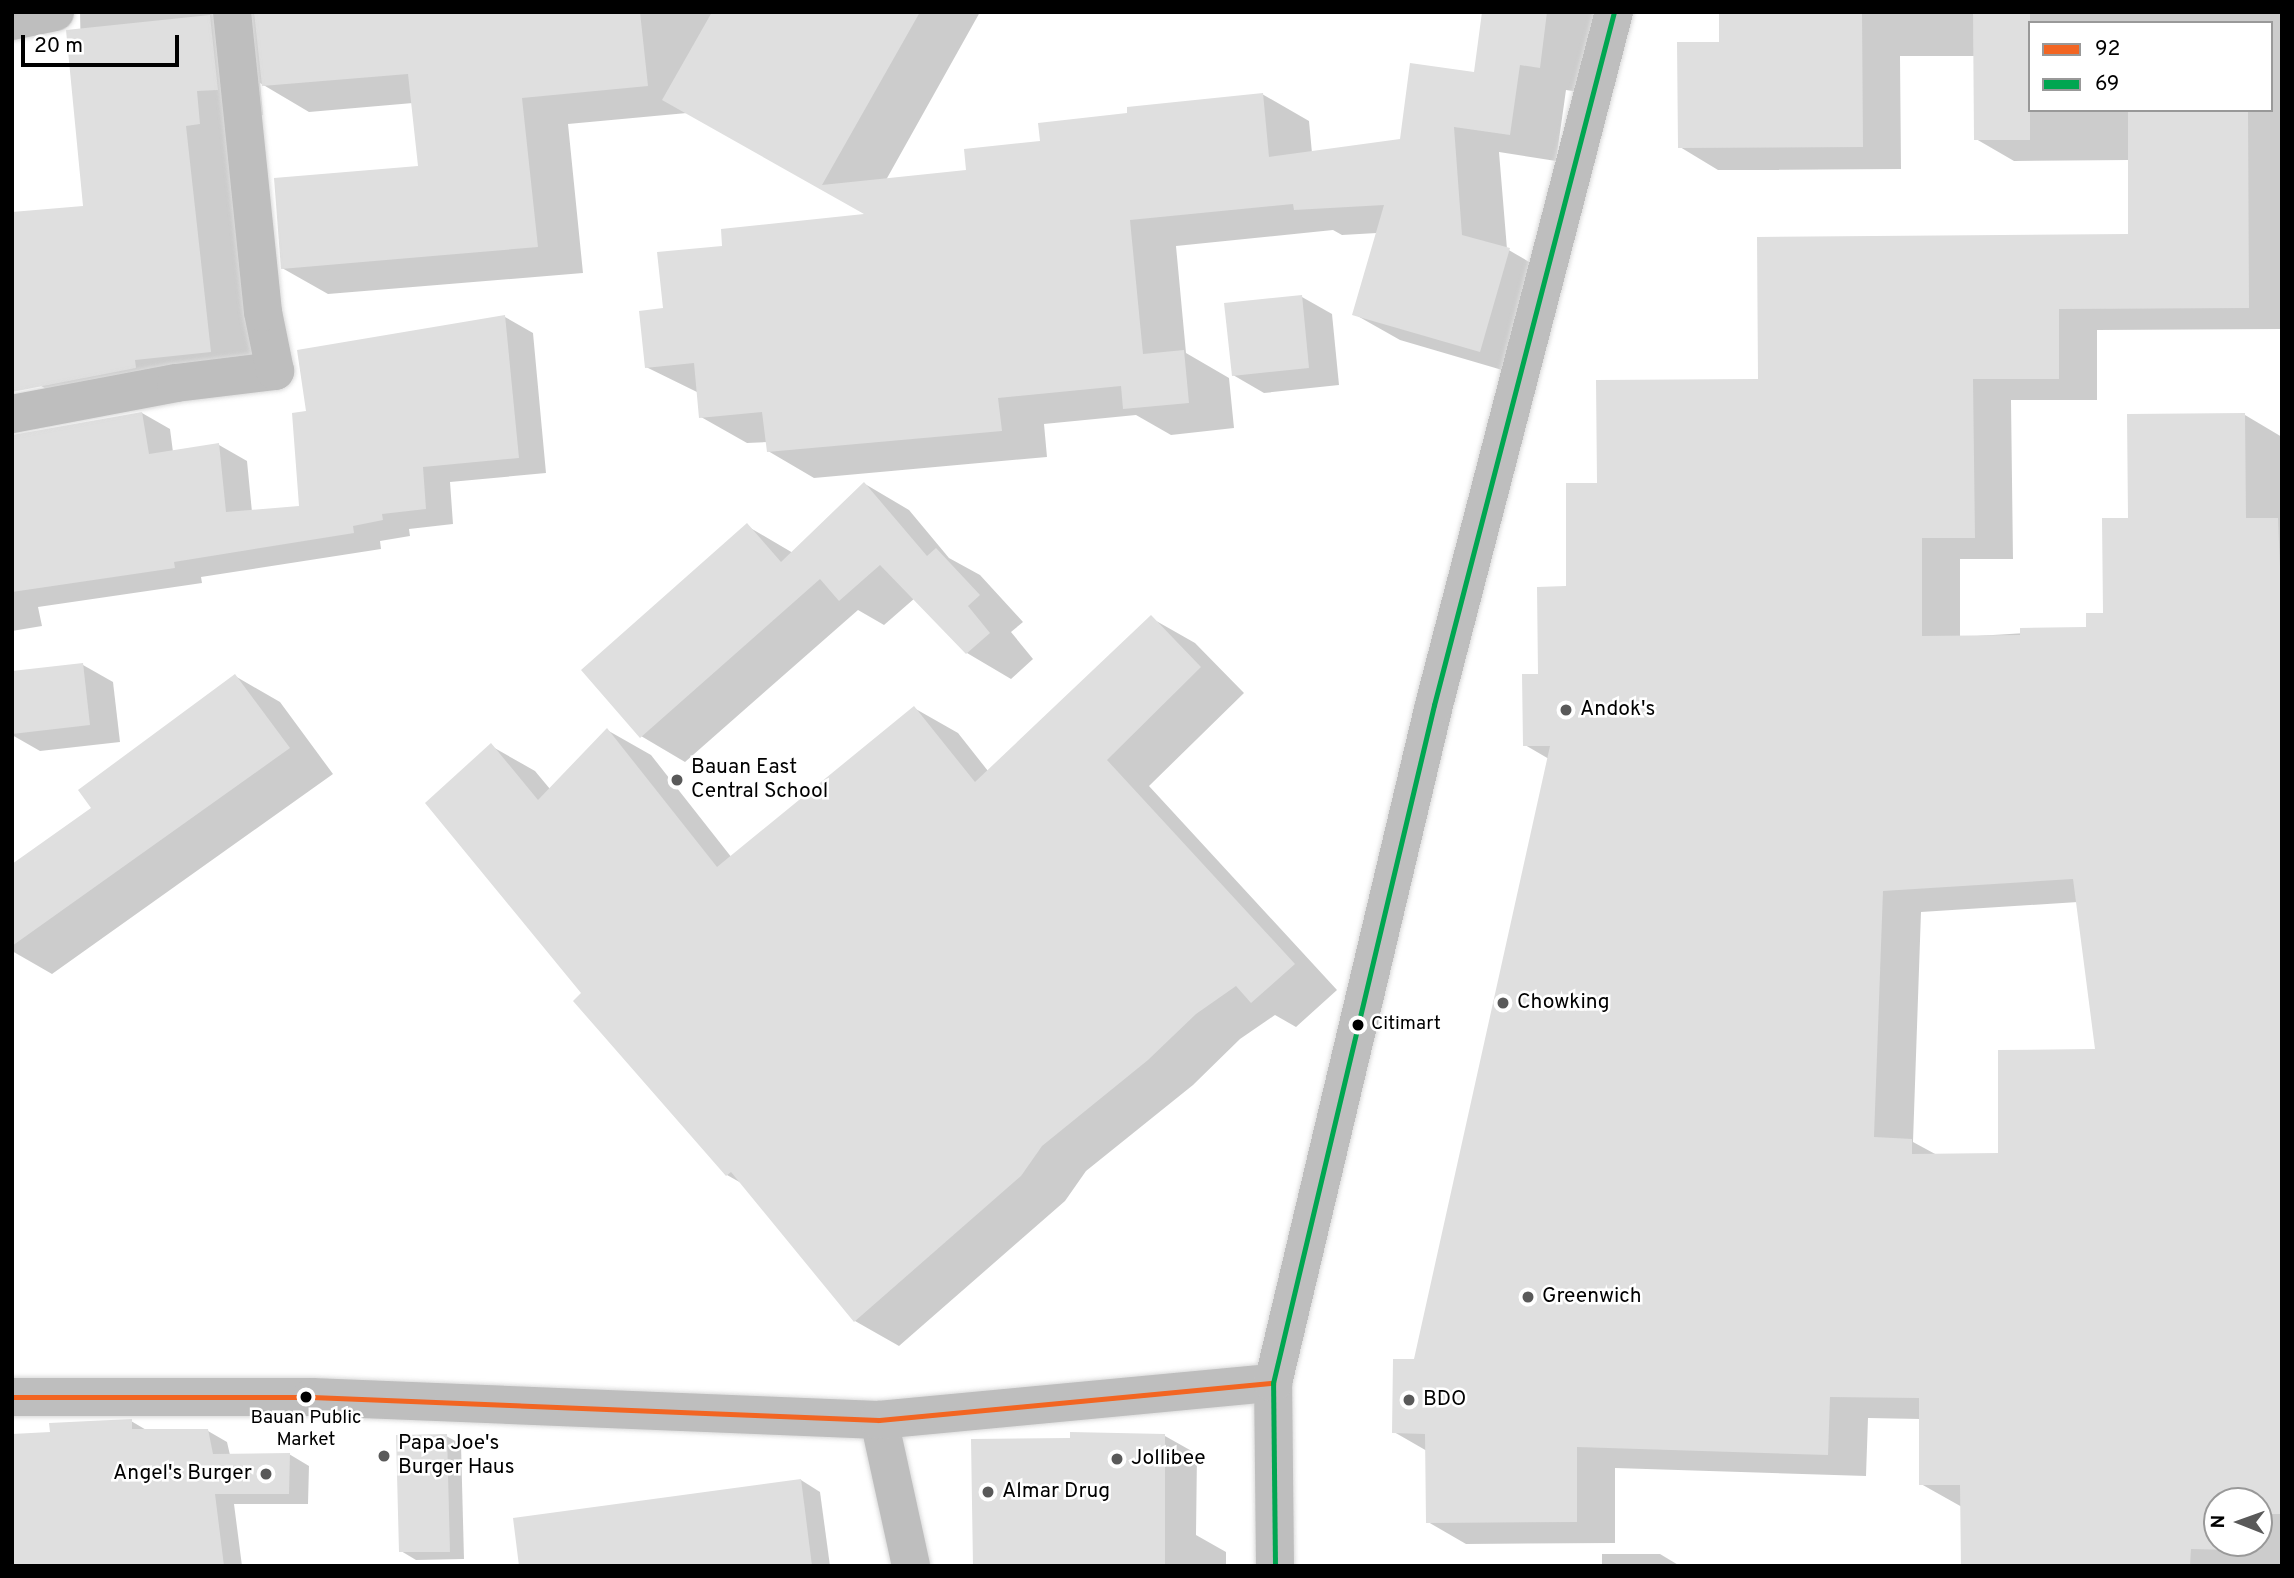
<!DOCTYPE html>
<html>
<head>
<meta charset="utf-8">
<style>
	body { margin:0 }
	#map { position:relative; width:2294px; height:1578px; overflow:hidden; background:#fff; font-family:Overpass,sans-serif }
	div>[style] { position:absolute }
	.shadow>* { inset:0; background:#0003 }
	.building>* { inset:0; background:#dfdfdf }
	.roads { filter:drop-shadow(0 0 2px #dbdbdb) drop-shadow(0 0 2px #dbdbdb) }
	.street>* { height:38px; margin:-19px; padding:0 19px; transform-origin:19px; border-radius:19px; background:#bebebe }
	.primary>* { height:38px; margin:-19px; padding:0 19px; transform-origin:19px; border-radius:19px; background:#bebebe }
	.bus-1>* { height:5px; margin:-2.5px; padding:0 2.5px; transform-origin:2.5px; border-radius:2.5px; background:#f26522 }
	.bus-2>* { height:5px; margin:-2.5px; padding:0 2.5px; transform-origin:2.5px; border-radius:2.5px; background:#00a651 }
	.dots>* { width:19px; height:19px; translate:-50% -50%; box-sizing:border-box; border:4px solid #fff; border-radius:50% }
	span { translate:-50% -50%; white-space:nowrap; text-align:center; line-height:1.15; -webkit-text-stroke:5px #fff; paint-order:stroke }
	.bus-label { font-size:19px; color:#000 }
	.left { translate:0 -50%; text-align:left }
	.poi-label { font-size:21px; color:#000 }
	.right { translate:-100% -50%; text-align:right }
	.frame { position:absolute; inset:0; border:14px solid #000; pointer-events:none }
	.legend { position:absolute; left:2028px; top:21px; width:245px; height:91px; box-sizing:border-box; background:#fff; border:2px solid #999; margin:0; padding:9px 12px; list-style:none; font-size:21px; color:#000 }
	.legend li { display:flex; align-items:center; gap:14px; height:35px }
	.legend b { width:35px; border:2px solid #999 }
	.north { position:absolute; left:2203px; top:1487px; width:70px; height:70px; box-sizing:border-box; background:#fff; border:2px solid #999; border-radius:50%; rotate:271deg; font-size:19px; font-weight:700; line-height:28px; text-align:center; color:#000 }
	.north::after { content:''; display:block; margin:auto; width:24px; height:32px; background:#595959; clip-path:polygon(50% 0,100% 100%,50% 72%,0 100%) }
	.scale { position:absolute; left:21px; top:35px; width:158px; height:32px; box-sizing:border-box; border:4px solid #000; border-top:0; padding-left:9px; font-size:21px; line-height:24px; white-space:nowrap; color:#000; -webkit-text-stroke:5px #fff; paint-order:stroke }
</style>
</head>
<body>
<div id="map">
	<div class="shadow">
		<div style="clip-path:polygon(80px 12px,980px 12px,886px 180px,968px 171px,1129px 115px,1262px 94px,1309px 121px,1312px 153px,1401px 141px,1475px 74px,1484px 12px,1597px 12px,1586px 93px,1566px 90px,1556px 161px,1499px 152px,1507px 249px,1555px 277px,1526px 377px,1400px 340px,1354px 314px,1377px 233px,1342px 235px,1333px 230px,1176px 246px,1186px 353px,1229px 378px,1234px 428px,1171px 435px,1136px 415px,1044px 424px,1047px 457px,814px 478px,768px 451px,767px 442px,747px 443px,701px 417px,699px 393px,646px 367px,665px 310px,724px 247px,868px 215px,687px 113px,568px 124px,583px 273px,328px 294px,282px 268px,420px 168px,413px 103px,309px 112px,260px 83px,263px 115px,242px 117px,256px 378px,55px 394px,12px 369px,84px 207px)"></div>
		<div style="clip-path:polygon(evenodd,1721px 12px,2282px 12px,2282px 329px,2097px 330px,2097px 400px,2011px 400px,2013px 559px,1960px 559px,1960px 637px,2088px 629px,2104px 615px,2130px 520px,2245px 415px,2282px 437px,2282px 1566px,1963px 1566px,1962px 1507px,1921px 1484px,1920px 1419px,1868px 1418px,1866px 1476px,1615px 1468px,1615px 1543px,1466px 1544px,1428px 1522px,1427px 1451px,1394px 1432px,1415px 1361px,1549px 759px,1525px 745px,1540px 676px,1598px 485px,1760px 381px,2130px 236px,2130px 160px,2014px 161px,1976px 139px,1975px 56px,1900px 56px,1901px 169px,1718px 170px,1680px 147px,1721px 44px,1721px 12px,2030px 23px,2271px 23px,2271px 110px,2030px 110px,2030px 23px,1721px 12px,2078px 902px,2097px 1051px,2000px 1155px,1937px 1155px,1913px 1142px,1921px 912px,2078px 902px,1721px 12px,2217px 1501px,2259px 1501px,2259px 1543px,2217px 1543px,2217px 1501px)"></div>
		<div style="clip-path:polygon(1302px 297px,1332px 314px,1339px 385px,1264px 393px,1233px 375px)"></div>
		<div style="clip-path:polygon(505px 317px,533px 333px,546px 473px,450px 482px,453px 524px,409px 529px,410px 536px,380px 541px,381px 549px,201px 577px,202px 583px,38px 607px,42px 626px,12px 631px,12px 488px,142px 413px,170px 429px,173px 452px,219px 445px,247px 461px,252px 512px,301px 507px,308px 412px)"></div>
		<div style="clip-path:polygon(865px 484px,909px 510px,949px 558px,980px 575px,1023px 622px,1011px 632px,1033px 659px,1011px 679px,967px 653px,915px 598px,884px 625px,858px 610px,685px 762px,641px 736px,747px 526px,793px 553px)"></div>
		<div style="clip-path:polygon(1151px 618px,1195px 643px,1244px 693px,1149px 786px,1337px 990px,1296px 1027px,1275px 1015px,1240px 1039px,1193px 1085px,1086px 1171px,1065px 1201px,899px 1346px,855px 1321px,743px 1184px,727px 1175px,584px 993px,491px 746px,535px 771px,550px 789px,607px 730px,651px 755px,732px 858px,914px 708px,958px 733px,988px 771px)"></div>
		<div style="clip-path:polygon(83px 665px,113px 682px,120px 742px,40px 751px,12px 735px,12px 673px)"></div>
		<div style="clip-path:polygon(235px 676px,280px 702px,333px 774px,52px 974px,12px 951px,12px 866px,93px 809px)"></div>
		<div style="clip-path:polygon(131px 1421px,148px 1431px,208px 1431px,227px 1442px,230px 1455px,289px 1454px,309px 1466px,308px 1504px,234px 1504px,242px 1566px,12px 1566px,51px 1433px)"></div>
		<div style="clip-path:polygon(446px 1436px,461px 1444px,464px 1559px,416px 1560px,401px 1551px)"></div>
		<div style="clip-path:polygon(1165px 1436px,1197px 1454px,1196px 1535px,1226px 1552px,1226px 1566px,976px 1566px)"></div>
		<div style="clip-path:polygon(801px 1480px,820px 1492px,830px 1566px,521px 1566px)"></div>
		<div style="clip-path:polygon(1602px 1554px,1660px 1554px,1680px 1566px,1602px 1566px)"></div>
	</div>
	<div class="building">
		<div style="clip-path:polygon(254px 12px,640px 12px,648px 86px,522px 98px,538px 247px,281px 269px,274px 178px,418px 166px,408px 74px,262px 86px)"></div>
		<div style="clip-path:polygon(712px 12px,920px 12px,822px 185px,966px 170px,964px 149px,1040px 141px,1038px 123px,1127px 113px,1127px 107px,1263px 93px,1269px 157px,1400px 139px,1410px 63px,1474px 72px,1482px 12px,1547px 12px,1540px 68px,1520px 65px,1510px 135px,1454px 127px,1462px 235px,1510px 248px,1480px 352px,1352px 315px,1384px 205px,1294px 210px,1293px 204px,1130px 220px,1143px 354px,1184px 350px,1189px 403px,1123px 409px,1121px 386px,998px 398px,1002px 431px,767px 452px,762px 412px,699px 418px,694px 363px,645px 368px,639px 311px,663px 308px,657px 252px,722px 246px,721px 229px,864px 214px,662px 100px)"></div>
		<div style="clip-path:polygon(1719px 12px,1862px 12px,1863px 147px,1678px 148px,1677px 42px,1719px 42px)"></div>
		<div style="clip-path:polygon(1973px 12px,2030px 12px,2030px 140px,1974px 140px)"></div>
		<div style="clip-path:polygon(210px 15px,218px 90px,197px 91px,200px 124px,186px 126px,211px 352px,135px 360px,136px 368px,12px 392px,12px 212px,83px 206px,66px 30px)"></div>
		<div style="clip-path:polygon(evenodd,2128px 110px,2248px 110px,2249px 308px,2059px 309px,2059px 379px,1973px 379px,1975px 538px,1922px 538px,1922px 636px,2020px 635px,2020px 628px,2086px 627px,2086px 613px,2103px 613px,2102px 518px,2128px 518px,2127px 414px,2245px 413px,2246px 518px,2278px 518px,2282px 615px,2282px 1514px,2259px 1514px,2259px 1501px,2217px 1501px,2217px 1543px,2232px 1543px,2232px 1550px,2191px 1549px,2190px 1566px,1961px 1566px,1960px 1485px,1919px 1485px,1919px 1398px,1830px 1397px,1828px 1455px,1577px 1447px,1577px 1522px,1426px 1523px,1425px 1434px,1392px 1433px,1393px 1359px,1414px 1359px,1550px 746px,1523px 746px,1522px 674px,1538px 674px,1537px 587px,1566px 586px,1566px 483px,1597px 483px,1596px 380px,1758px 379px,1757px 237px,2128px 234px,2128px 110px,2073px 879px,2095px 1049px,1998px 1050px,1998px 1153px,1912px 1154px,1912px 1139px,1874px 1137px,1883px 891px,2073px 879px)"></div>
		<div style="clip-path:polygon(1302px 295px,1309px 368px,1232px 376px,1224px 303px)"></div>
		<div style="clip-path:polygon(505px 315px,519px 458px,423px 467px,426px 509px,382px 514px,383px 520px,353px 526px,354px 533px,174px 562px,175px 568px,12px 592px,12px 435px,142px 412px,149px 454px,219px 443px,226px 512px,299px 506px,292px 413px,306px 411px,297px 350px)"></div>
		<div style="clip-path:polygon(864px 482px,927px 556px,936px 548px,980px 595px,968px 606px,990px 633px,966px 654px,880px 565px,839px 601px,820px 579px,640px 738px,581px 670px,747px 523px,781px 562px)"></div>
		<div style="clip-path:polygon(1151px 615px,1201px 667px,1107px 760px,1295px 964px,1251px 1003px,1236px 986px,1196px 1014px,1148px 1060px,1042px 1146px,1021px 1176px,854px 1322px,731px 1172px,726px 1176px,573px 1001px,581px 993px,425px 803px,491px 743px,538px 800px,607px 728px,717px 867px,914px 706px,975px 782px)"></div>
		<div style="clip-path:polygon(83px 663px,90px 725px,12px 734px,12px 671px)"></div>
		<div style="clip-path:polygon(235px 674px,290px 748px,12px 946px,12px 864px,91px 808px,78px 790px)"></div>
		<div style="clip-path:polygon(132px 1419px,132px 1429px,208px 1429px,213px 1454px,290px 1453px,289px 1494px,215px 1494px,224px 1566px,12px 1566px,12px 1434px,50px 1432px,49px 1423px)"></div>
		<div style="clip-path:polygon(1070px 1432px,1165px 1434px,1165px 1566px,973px 1566px,971px 1439px,1070px 1438px)"></div>
		<div style="clip-path:polygon(447px 1434px,450px 1552px,399px 1552px,396px 1435px)"></div>
		<div style="clip-path:polygon(801px 1479px,812px 1566px,519px 1566px,513px 1518px)"></div>
	</div>
	<div class="roads">
		<div class="street">
			<div style="left:12px;top:21px;width:44px;rotate:-11.8deg"></div>
			<div style="left:12px;top:414px;width:167px;rotate:-10.7deg"></div>
			<div style="left:176px;top:383px;width:100px;rotate:-6.9deg"></div>
			<div style="left:275px;top:371px;width:60px;rotate:-101.5deg"></div>
			<div style="left:263px;top:312px;width:302px;rotate:-95.9deg"></div>
			<div style="left:879px;top:1420px;width:149px;rotate:77.6deg"></div>
		</div>
		<div class="primary">
			<div style="left:12px;top:1397px;width:300px"></div>
			<div style="left:312px;top:1397px;width:567px;rotate:2.32deg"></div>
			<div style="left:879px;top:1420px;width:396px;rotate:-5.4deg"></div>
			<div style="left:1275px;top:1566px;width:183px;rotate:-90.6deg"></div>
			<div style="left:1273px;top:1383px;width:697px;rotate:-76.64deg"></div>
			<div style="left:1434px;top:705px;width:716px;rotate:-75.44deg"></div>
		</div>
	</div>
	<div class="bus-1">
		<div style="left:12px;top:1397px;width:300px"></div>
		<div style="left:312px;top:1397px;width:567px;rotate:2.32deg"></div>
		<div style="left:879px;top:1420px;width:396px;rotate:-5.4deg"></div>
	</div>
	<div class="bus-2">
		<div style="left:1275px;top:1566px;width:183px;rotate:-90.6deg"></div>
		<div style="left:1273px;top:1383px;width:697px;rotate:-76.64deg"></div>
		<div style="left:1434px;top:705px;width:716px;rotate:-75.44deg"></div>
	</div>
	<div class="dots">
		<div style="left:1566px;top:710px;background:#595959"></div>
		<div style="left:677px;top:780px;background:#595959"></div>
		<div style="left:1503px;top:1003px;background:#595959"></div>
		<div style="left:1358px;top:1025px;background:#000"></div>
		<div style="left:1528px;top:1297px;background:#595959"></div>
		<div style="left:306px;top:1397px;background:#000"></div>
		<div style="left:1409px;top:1400px;background:#595959"></div>
		<div style="left:384px;top:1456px;background:#595959"></div>
		<div style="left:1117px;top:1459px;background:#595959"></div>
		<div style="left:266px;top:1474px;background:#595959"></div>
		<div style="left:988px;top:1492px;background:#595959"></div>
	</div>
	<div class="bus-label">
		<span class="left" style="left:1371px;top:1025px">Citimart</span>
		<span style="left:306px;top:1430px">Bauan Public<br>Market</span>
	</div>
	<div class="poi-label">
		<span class="left" style="left:1580px;top:710px">Andok's</span>
		<span class="left" style="left:691px;top:780px">Bauan East<br>Central School</span>
		<span class="left" style="left:1517px;top:1003px">Chowking</span>
		<span class="left" style="left:1542px;top:1297px">Greenwich</span>
		<span class="left" style="left:1423px;top:1400px">BDO</span>
		<span class="left" style="left:398px;top:1456px">Papa Joe's<br>Burger Haus</span>
		<span class="left" style="left:1131px;top:1459px">Jollibee</span>
		<span class="right" style="left:252px;top:1474px">Angel's Burger</span>
		<span class="left" style="left:1002px;top:1492px">Almar Drug</span>
	</div>
	<div class="frame"></div>
	<ul class="legend">
	<li><b style="height:9px;background:#f26522"></b>92</li>
	<li><b style="height:9px;background:#00a651"></b>69</li>
	</ul>
	<div class="north">N</div>
	<div class="scale">20 m</div>
</div>
</body>
</html>
